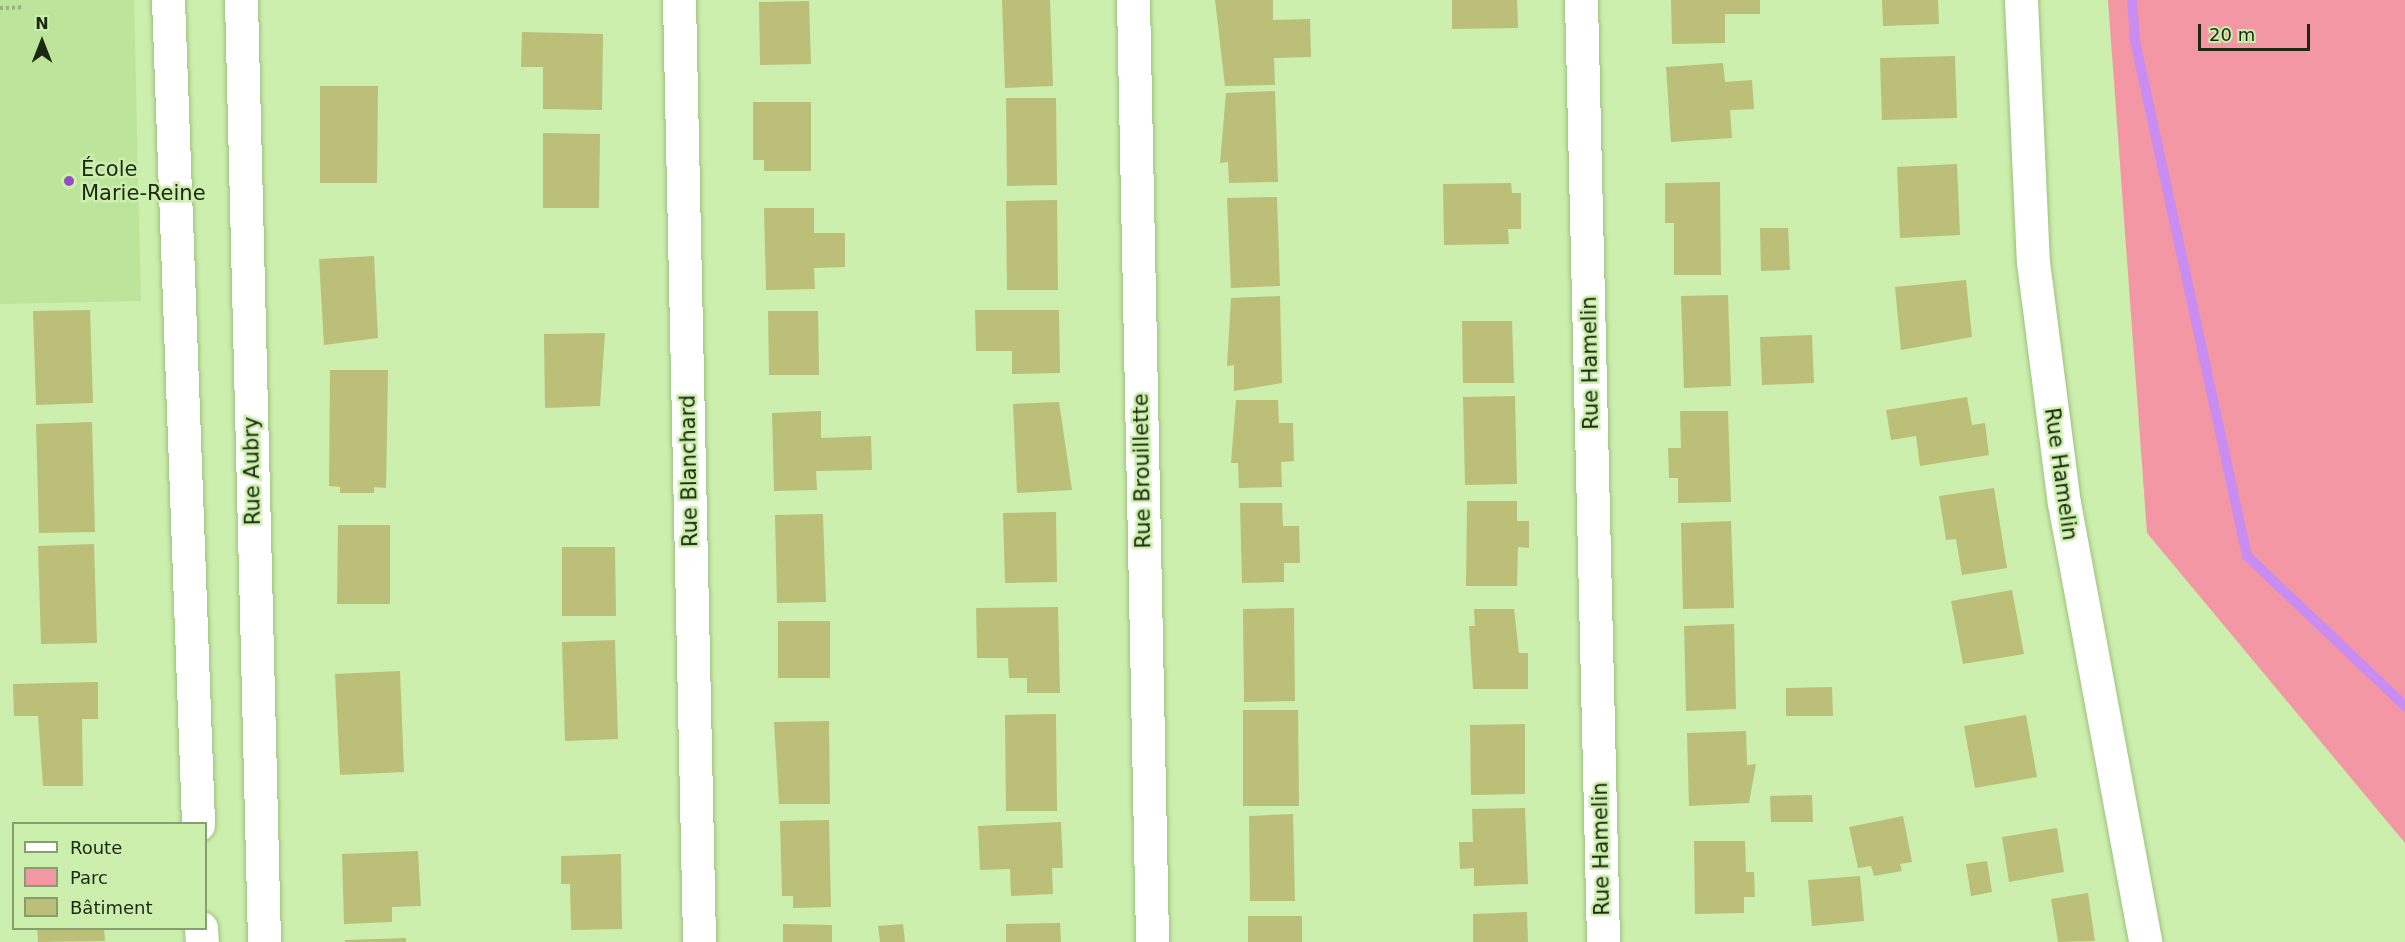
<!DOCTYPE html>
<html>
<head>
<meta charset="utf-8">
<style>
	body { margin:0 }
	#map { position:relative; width:2405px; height:942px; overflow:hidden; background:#ccefad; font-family:"DejaVu Sans",sans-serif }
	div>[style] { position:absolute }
	.built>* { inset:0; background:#bde49b }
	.green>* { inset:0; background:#f397a4 }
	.stream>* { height:10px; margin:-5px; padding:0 5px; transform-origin:5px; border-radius:5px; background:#c98df1 }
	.building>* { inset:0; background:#bcbf77 }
	.path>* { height:4px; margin-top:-2px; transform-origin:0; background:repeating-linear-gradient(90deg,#97b37d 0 3px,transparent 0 6px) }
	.roads { filter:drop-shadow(0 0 2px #9fc080) drop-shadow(0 0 2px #9fc080) }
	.minor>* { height:33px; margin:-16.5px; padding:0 16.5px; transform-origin:16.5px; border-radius:16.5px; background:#fff }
	.dots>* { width:16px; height:16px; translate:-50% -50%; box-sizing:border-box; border:3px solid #ccefad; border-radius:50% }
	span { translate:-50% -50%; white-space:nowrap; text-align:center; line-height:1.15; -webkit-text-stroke:5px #ccefad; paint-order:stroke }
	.poi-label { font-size:21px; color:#1c280f }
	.left { translate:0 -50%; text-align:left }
	.street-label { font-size:21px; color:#1c280f }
	.legend { position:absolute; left:12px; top:822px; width:195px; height:108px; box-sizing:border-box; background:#ccefad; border:2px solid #869f6e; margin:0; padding:8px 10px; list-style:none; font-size:18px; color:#1c280f }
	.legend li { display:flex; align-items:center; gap:12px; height:30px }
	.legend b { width:30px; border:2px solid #869f6e }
	.north { position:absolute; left:12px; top:12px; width:60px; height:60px; -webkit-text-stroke:4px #ccefad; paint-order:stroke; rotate:0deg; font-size:16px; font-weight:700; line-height:24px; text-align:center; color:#1c280f }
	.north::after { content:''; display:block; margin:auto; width:21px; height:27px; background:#1c280f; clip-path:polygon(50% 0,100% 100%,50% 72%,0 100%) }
	.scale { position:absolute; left:2198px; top:24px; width:112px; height:27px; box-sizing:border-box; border:3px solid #1c280f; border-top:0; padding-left:8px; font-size:18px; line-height:21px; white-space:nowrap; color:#1c280f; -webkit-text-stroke:4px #ccefad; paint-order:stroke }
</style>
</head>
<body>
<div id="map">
	<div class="built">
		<div style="clip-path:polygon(0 0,134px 0,141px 301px,0 304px)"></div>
	</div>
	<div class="green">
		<div style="clip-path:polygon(2108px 0,2405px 0,2405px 843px,2147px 533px)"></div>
	</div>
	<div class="stream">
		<div style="left:2132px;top:0;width:41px;rotate:85.8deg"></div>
		<div style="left:2135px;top:41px;width:527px;rotate:77.73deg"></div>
		<div style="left:2247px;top:556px;width:218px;rotate:43.5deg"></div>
	</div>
	<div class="building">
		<div style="clip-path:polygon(1002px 0,1050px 0,1053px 86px,1005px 88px)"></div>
		<div style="clip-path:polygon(1215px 0,1273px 0,1273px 20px,1310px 19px,1311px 57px,1274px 58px,1275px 85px,1225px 86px)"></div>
		<div style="clip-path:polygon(1452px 0,1517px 0,1518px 28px,1452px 29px)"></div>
		<div style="clip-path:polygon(1671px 0,1760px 0,1760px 14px,1725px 14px,1725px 43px,1672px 44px)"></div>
		<div style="clip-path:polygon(1882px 0,1938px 0,1939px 24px,1883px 26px)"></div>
		<div style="clip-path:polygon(809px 1px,811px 64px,760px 65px,759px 2px)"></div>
		<div style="clip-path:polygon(522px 32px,603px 34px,602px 110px,543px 109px,543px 67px,521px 67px)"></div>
		<div style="clip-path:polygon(1955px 56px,1957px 118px,1882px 120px,1880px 58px)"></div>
		<div style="clip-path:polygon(1723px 63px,1725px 82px,1752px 80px,1754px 109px,1730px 110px,1732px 138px,1671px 142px,1666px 67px)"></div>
		<div style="clip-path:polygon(320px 86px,378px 86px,377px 183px,320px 183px)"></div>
		<div style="clip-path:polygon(1275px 91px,1278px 182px,1229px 183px,1228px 162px,1220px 163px,1226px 93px)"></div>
		<div style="clip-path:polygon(1006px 98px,1056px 98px,1057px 185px,1007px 186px)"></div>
		<div style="clip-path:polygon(753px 102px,811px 102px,811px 171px,764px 171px,764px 160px,753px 160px)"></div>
		<div style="clip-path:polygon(543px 133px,600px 134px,599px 208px,543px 208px)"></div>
		<div style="clip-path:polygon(1957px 164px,1960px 235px,1900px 238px,1897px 167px)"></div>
		<div style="clip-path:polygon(1720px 182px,1721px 275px,1674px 275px,1674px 223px,1665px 223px,1665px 183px)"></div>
		<div style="clip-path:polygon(1511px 183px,1512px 193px,1521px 193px,1521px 229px,1508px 229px,1509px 244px,1444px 245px,1443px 184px)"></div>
		<div style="clip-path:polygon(1277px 197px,1280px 286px,1231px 288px,1227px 198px)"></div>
		<div style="clip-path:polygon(1057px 200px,1058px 290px,1007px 290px,1006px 201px)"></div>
		<div style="clip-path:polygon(764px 208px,814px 208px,814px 233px,845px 233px,845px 267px,814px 268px,815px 289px,766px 290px)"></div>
		<div style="clip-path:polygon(1760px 228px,1788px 228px,1790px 270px,1761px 271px)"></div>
		<div style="clip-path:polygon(374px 256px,378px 338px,324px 345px,319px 259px)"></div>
		<div style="clip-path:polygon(1966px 280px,1972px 337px,1901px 350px,1895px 287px)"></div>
		<div style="clip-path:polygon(1728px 295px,1731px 386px,1684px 388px,1681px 296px)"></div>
		<div style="clip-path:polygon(1280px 296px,1282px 383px,1234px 391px,1234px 365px,1227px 366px,1231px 298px)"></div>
		<div style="clip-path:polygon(90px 310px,93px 403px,36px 405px,33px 311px)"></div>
		<div style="clip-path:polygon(975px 310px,1059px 310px,1060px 373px,1012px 374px,1012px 351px,976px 351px)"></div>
		<div style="clip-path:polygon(768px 311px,818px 311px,819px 375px,769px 375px)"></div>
		<div style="clip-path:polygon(1462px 321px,1512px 321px,1514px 383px,1463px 383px)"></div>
		<div style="clip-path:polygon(605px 333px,600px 406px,545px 408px,544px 334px)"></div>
		<div style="clip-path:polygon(1812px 335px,1814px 383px,1762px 385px,1760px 337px)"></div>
		<div style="clip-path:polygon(330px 370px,388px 370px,386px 488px,374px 487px,374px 493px,340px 493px,340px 487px,329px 486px)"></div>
		<div style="clip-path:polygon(1515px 396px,1517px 484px,1465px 485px,1463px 397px)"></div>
		<div style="clip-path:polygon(1967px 397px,1972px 425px,1985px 423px,1989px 455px,1920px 466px,1916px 436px,1891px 440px,1886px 410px)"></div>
		<div style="clip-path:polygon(1236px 400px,1278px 400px,1279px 423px,1293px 423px,1294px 461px,1281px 462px,1282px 487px,1239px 488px,1238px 463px,1231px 463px)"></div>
		<div style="clip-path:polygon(1059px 402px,1072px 490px,1017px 493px,1013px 404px)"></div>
		<div style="clip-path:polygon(821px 411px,821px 438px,871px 436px,872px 470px,816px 471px,817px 490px,774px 491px,772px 413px)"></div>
		<div style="clip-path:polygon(1680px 411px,1728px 411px,1731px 502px,1678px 503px,1678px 478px,1669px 478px,1668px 448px,1681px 448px)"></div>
		<div style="clip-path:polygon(92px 422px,95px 532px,39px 533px,36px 424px)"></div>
		<div style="clip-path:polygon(1994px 488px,2007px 568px,1962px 575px,1956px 539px,1946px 540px,1939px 496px)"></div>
		<div style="clip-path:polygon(1467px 501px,1517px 501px,1517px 521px,1529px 521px,1529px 548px,1518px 547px,1517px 586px,1466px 586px)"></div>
		<div style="clip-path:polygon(1240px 503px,1282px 503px,1283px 526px,1299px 526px,1300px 563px,1284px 563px,1284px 582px,1242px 583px)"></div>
		<div style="clip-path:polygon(1056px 512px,1057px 582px,1005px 583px,1003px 513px)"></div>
		<div style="clip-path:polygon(823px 514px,826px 602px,777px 603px,775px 515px)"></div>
		<div style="clip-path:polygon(1731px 521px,1734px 608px,1683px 609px,1681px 523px)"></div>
		<div style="clip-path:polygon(338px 525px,390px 525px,390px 604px,337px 604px)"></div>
		<div style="clip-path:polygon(94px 544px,97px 643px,41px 644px,38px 546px)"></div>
		<div style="clip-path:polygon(562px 547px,615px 547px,616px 616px,562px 616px)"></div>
		<div style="clip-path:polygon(2012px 590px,2024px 654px,1963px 664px,1951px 601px)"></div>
		<div style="clip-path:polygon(1058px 607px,1060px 693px,1027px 693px,1027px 678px,1009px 678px,1008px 658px,977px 658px,976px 608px)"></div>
		<div style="clip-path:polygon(1294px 608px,1295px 701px,1244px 702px,1243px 609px)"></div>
		<div style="clip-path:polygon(1474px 609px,1514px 609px,1519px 653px,1528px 653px,1528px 689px,1473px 689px,1469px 626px,1475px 626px)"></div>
		<div style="clip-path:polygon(778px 621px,830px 621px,830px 678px,778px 678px)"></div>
		<div style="clip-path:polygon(1734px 624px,1736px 709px,1686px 711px,1684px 626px)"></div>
		<div style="clip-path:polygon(615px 640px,618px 739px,565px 741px,562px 642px)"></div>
		<div style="clip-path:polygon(400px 671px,404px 772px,340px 775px,335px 674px)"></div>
		<div style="clip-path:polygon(98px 682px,98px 719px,82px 719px,83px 786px,43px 786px,38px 716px,14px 716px,13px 684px)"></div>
		<div style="clip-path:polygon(1832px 687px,1833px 716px,1786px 716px,1786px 688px)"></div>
		<div style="clip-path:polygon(1243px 710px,1298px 710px,1299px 806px,1243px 806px)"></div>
		<div style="clip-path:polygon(1056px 714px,1057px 811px,1006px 811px,1005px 715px)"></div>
		<div style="clip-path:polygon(2026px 715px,2037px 777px,1975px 788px,1964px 726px)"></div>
		<div style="clip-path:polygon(829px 721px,830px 804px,779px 804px,774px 722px)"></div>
		<div style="clip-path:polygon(1525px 724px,1525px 794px,1471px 795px,1470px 725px)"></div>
		<div style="clip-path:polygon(1746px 731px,1747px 765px,1756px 764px,1749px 803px,1689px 806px,1687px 733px)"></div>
		<div style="clip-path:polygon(1812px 795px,1813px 822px,1771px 822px,1770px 796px)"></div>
		<div style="clip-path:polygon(1525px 808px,1528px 884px,1474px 886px,1474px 868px,1460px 869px,1459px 842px,1473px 842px,1472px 809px)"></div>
		<div style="clip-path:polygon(1293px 814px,1295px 901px,1250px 901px,1249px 816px)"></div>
		<div style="clip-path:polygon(1903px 816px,1912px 862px,1900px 864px,1902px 871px,1874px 876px,1871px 866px,1858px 868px,1849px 827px)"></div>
		<div style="clip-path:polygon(829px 820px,831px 907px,793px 908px,793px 896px,782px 896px,780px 821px)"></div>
		<div style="clip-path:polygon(1061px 822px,1063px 868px,1052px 868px,1053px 894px,1011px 896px,1010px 869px,980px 870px,978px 826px)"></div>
		<div style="clip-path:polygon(2057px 828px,2064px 872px,2009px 882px,2002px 837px)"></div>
		<div style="clip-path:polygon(1694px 841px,1745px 841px,1746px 872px,1754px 872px,1755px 897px,1744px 897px,1744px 913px,1695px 914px)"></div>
		<div style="clip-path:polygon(418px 851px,421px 906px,392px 907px,392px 922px,344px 924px,342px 854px)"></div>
		<div style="clip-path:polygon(621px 854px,622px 929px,571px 930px,570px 884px,561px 884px,561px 856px)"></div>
		<div style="clip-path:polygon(1987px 861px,1992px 892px,1971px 896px,1966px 864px)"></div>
		<div style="clip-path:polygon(1860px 876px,1864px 921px,1812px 926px,1808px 880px)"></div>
		<div style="clip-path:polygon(2088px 893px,2095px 941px,2058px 942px,2051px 899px)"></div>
		<div style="clip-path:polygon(1527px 912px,1528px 942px,1473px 942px,1473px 914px)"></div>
		<div style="clip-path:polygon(1248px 916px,1302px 916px,1302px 942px,1248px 942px)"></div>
		<div style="clip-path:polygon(1060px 923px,1061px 942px,1006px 942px,1006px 924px)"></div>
		<div style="clip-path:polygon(783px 924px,832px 925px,832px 942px,783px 942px)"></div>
		<div style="clip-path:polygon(903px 924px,905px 942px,880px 942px,878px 926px)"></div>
		<div style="clip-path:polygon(37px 928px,104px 928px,105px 941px,38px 942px)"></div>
		<div style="clip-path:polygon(406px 938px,406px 942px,345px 942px,345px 940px)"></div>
	</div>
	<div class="path">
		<div style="left:0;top:8px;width:23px;rotate:-2deg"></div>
	</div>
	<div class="roads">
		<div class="minor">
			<div style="left:168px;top:0;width:825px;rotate:87.91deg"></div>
			<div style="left:241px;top:0;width:942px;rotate:88.6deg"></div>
			<div style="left:679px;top:0;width:942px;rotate:88.78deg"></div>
			<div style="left:1133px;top:0;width:942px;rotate:88.84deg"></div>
			<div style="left:1581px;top:0;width:942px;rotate:88.66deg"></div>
			<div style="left:2021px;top:0;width:262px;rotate:87.4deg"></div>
			<div style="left:2033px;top:262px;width:243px;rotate:82.7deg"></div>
			<div style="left:2064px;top:503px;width:446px;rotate:79.5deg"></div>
			<div style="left:201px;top:928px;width:14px;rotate:86deg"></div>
		</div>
	</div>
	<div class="dots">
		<div style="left:69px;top:181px;background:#944cbf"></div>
	</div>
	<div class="poi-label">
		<span class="left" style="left:81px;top:181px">École<br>Marie-Reine</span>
	</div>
	<div class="street-label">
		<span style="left:1590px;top:363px;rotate:-91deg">Rue Hamelin</span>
		<span style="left:252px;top:471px;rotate:-91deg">Rue Aubry</span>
		<span style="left:689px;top:471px;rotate:-91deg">Rue Blanchard</span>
		<span style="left:1142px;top:471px;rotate:-91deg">Rue Brouillette</span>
		<span style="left:2061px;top:474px;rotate:82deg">Rue Hamelin</span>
		<span style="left:1601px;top:849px;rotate:-91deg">Rue Hamelin</span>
	</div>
	<ul class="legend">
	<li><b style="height:8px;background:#fff"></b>Route</li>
	<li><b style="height:16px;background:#f397a4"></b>Parc</li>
	<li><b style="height:16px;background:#bcbf77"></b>Bâtiment</li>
	</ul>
	<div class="north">N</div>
	<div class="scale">20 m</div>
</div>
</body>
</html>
